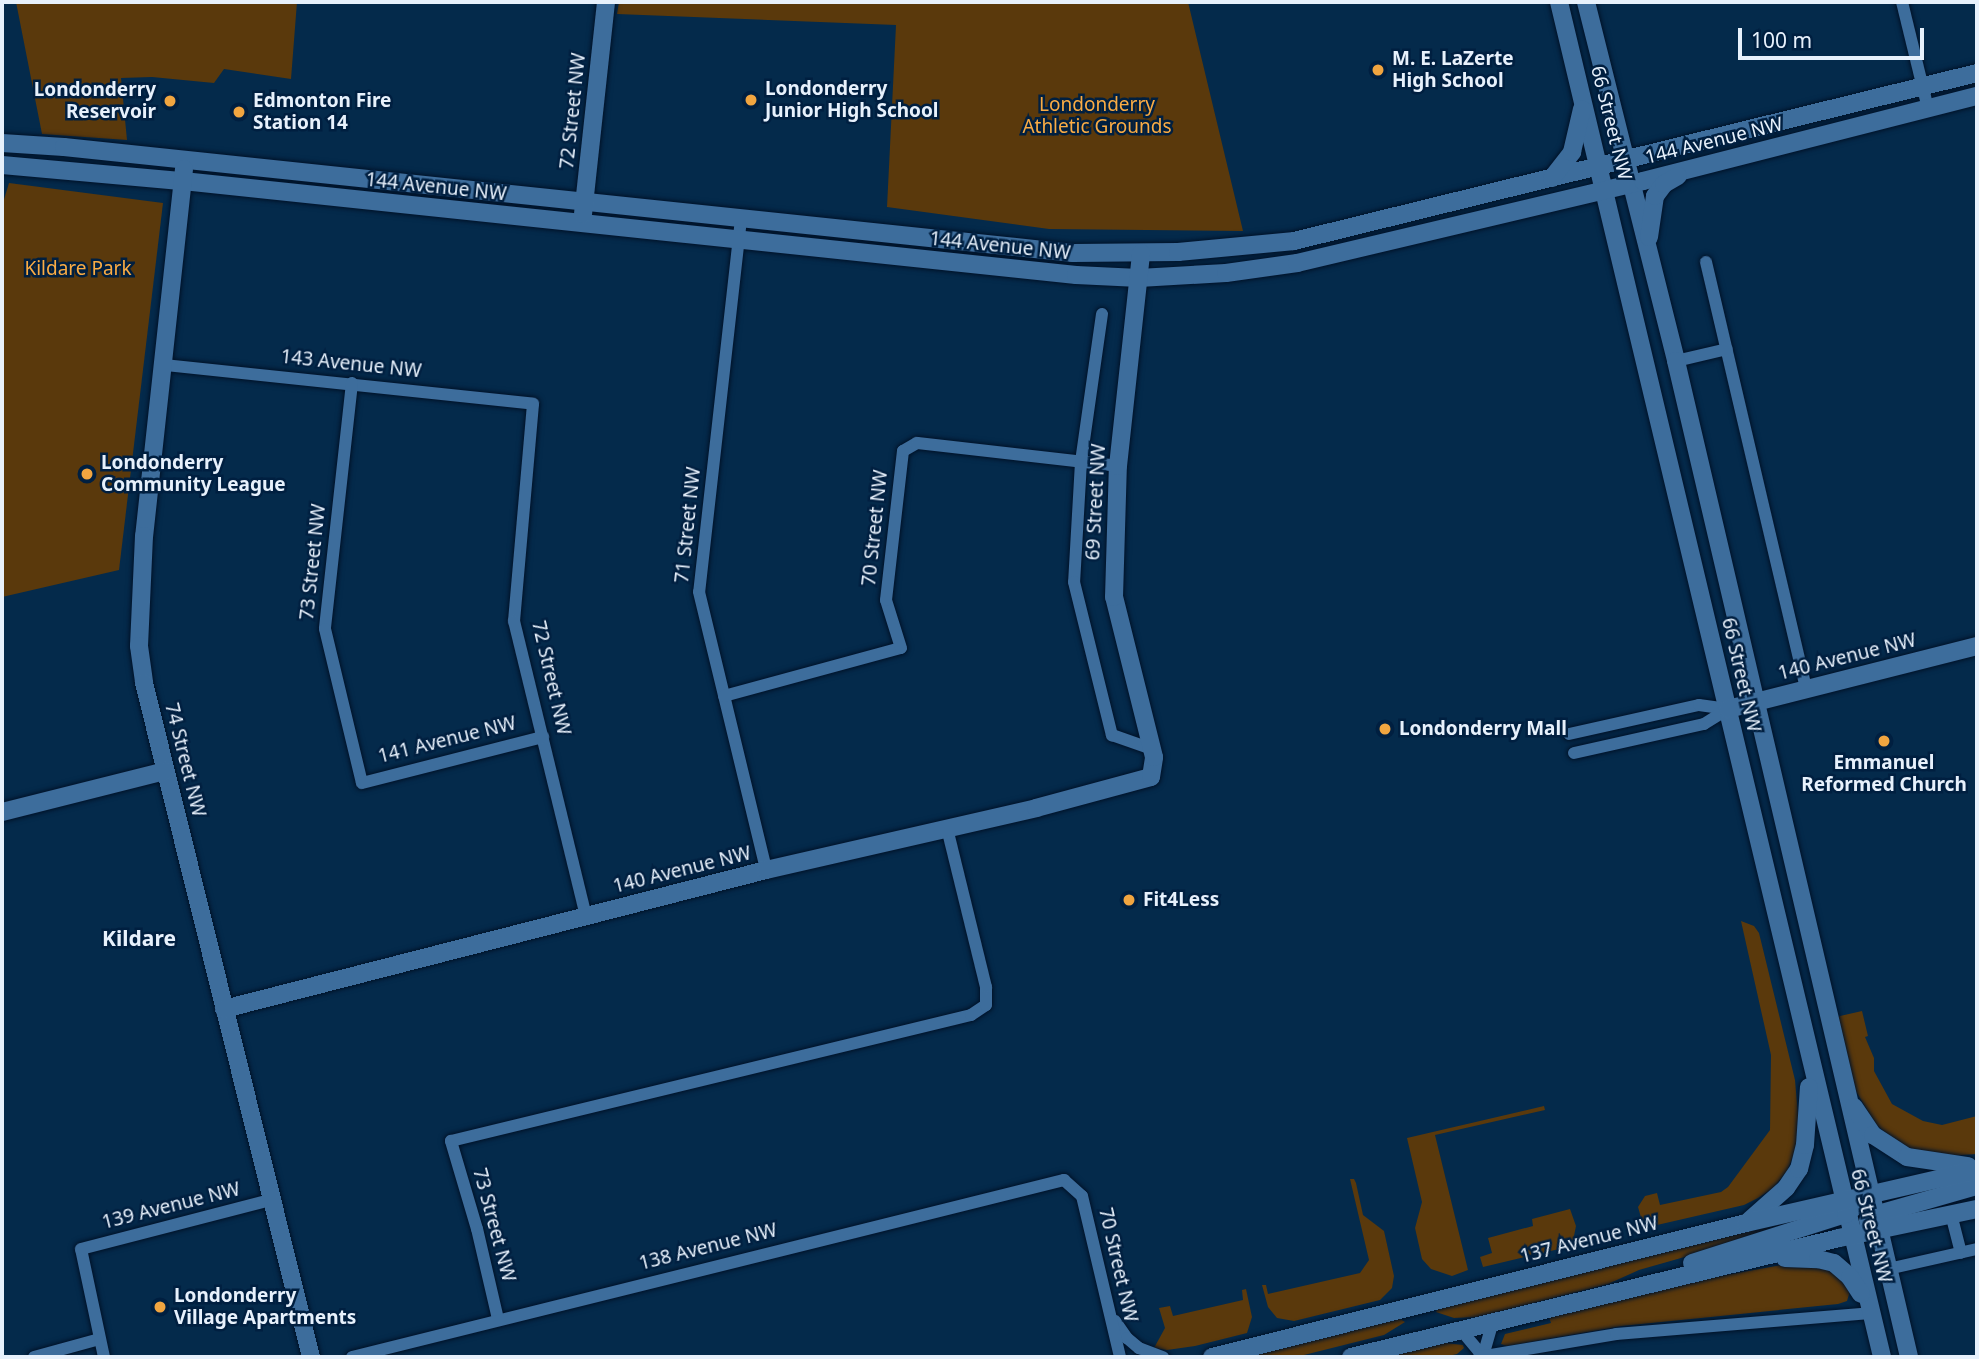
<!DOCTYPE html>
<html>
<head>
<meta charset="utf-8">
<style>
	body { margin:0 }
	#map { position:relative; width:1979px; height:1359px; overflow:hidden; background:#042a4b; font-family:"Noto Sans",sans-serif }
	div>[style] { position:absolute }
	.green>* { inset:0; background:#5a390c }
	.roads { filter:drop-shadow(0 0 2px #001228) drop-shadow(0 0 2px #001228) }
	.street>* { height:12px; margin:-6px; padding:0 6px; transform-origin:6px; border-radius:6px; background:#3d6d9c }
	.secondary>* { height:18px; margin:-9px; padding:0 9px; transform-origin:9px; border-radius:9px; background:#3d6d9c }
	.dots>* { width:19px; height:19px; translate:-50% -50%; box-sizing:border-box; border:4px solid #001f40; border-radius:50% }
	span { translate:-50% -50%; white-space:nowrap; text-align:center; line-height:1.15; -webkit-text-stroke:5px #001f40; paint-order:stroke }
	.poi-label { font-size:19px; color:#e7f1fc; font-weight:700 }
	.left { translate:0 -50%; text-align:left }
	.right { translate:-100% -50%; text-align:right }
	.park-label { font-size:19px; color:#faac44 }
	.street-label { font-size:19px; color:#e7f1fc }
	.neighbourhood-label { font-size:21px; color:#e7f1fc; font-weight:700 }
	.frame { position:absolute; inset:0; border:4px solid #e7f1fc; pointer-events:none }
	.scale { position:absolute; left:1738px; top:28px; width:186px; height:32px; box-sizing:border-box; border:4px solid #e7f1fc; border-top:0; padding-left:9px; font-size:21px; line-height:24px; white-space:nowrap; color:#e7f1fc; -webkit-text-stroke:5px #001f40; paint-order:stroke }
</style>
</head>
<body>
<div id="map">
	<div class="green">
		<div style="clip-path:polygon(16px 2px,297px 2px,291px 79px,224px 69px,214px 83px,152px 77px,121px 78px,127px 140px,42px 134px)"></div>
		<div style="clip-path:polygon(619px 2px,1188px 2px,1243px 231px,1049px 229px,887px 207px,896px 25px,617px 14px)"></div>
		<div style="clip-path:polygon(9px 183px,163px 203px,119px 570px,2px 597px,2px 206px)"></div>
		<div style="clip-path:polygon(1741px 921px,1754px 926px,1759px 933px,1795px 1080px,1799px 1126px,1795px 1152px,1787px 1171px,1773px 1188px,1758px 1198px,1744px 1205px,1644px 1228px,1638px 1207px,1645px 1196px,1657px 1193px,1660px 1205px,1721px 1192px,1728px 1187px,1770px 1130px,1771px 1055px)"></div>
		<div style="clip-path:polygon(1862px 1011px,1868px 1036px,1865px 1037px,1874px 1058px,1874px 1071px,1892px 1104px,1923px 1121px,1942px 1125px,1977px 1116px,1977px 1154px,1946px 1156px,1906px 1149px,1876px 1125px,1853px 1086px,1835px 1020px,1840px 1016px)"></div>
		<div style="clip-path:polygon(1544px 1106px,1545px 1110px,1435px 1135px,1468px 1270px,1452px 1276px,1431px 1269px,1422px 1259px,1415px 1228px,1422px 1202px,1407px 1138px)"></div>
		<div style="clip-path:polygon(1350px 1179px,1354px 1179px,1356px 1183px,1363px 1215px,1384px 1231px,1394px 1276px,1392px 1288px,1380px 1300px,1294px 1321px,1277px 1318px,1268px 1307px,1262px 1285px,1266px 1285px,1268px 1294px,1360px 1273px,1369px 1260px)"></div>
		<div style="clip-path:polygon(1570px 1209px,1576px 1226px,1572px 1246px,1483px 1267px,1480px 1257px,1492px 1253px,1488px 1238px,1533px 1226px,1532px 1219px)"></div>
		<div style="clip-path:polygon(1825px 1217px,1639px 1270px,1608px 1284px,1477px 1317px,1454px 1318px,1436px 1312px,1438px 1308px,1796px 1220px)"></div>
		<div style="clip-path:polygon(1797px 1262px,1832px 1268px,1851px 1288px,1847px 1301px,1838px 1304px,1622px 1326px,1507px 1346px,1501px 1344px,1505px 1334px,1551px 1323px,1549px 1317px,1678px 1284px)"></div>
		<div style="clip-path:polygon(1246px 1289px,1252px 1317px,1247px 1333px,1195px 1346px,1167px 1350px,1154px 1348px,1165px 1328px,1159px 1308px,1170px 1306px,1173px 1316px,1243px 1300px,1242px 1290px)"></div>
		<div style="clip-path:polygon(1400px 1319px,1405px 1322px,1384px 1335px,1296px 1357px,1243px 1357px)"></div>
		<div style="clip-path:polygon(1445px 1343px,1463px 1345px,1464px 1348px,1457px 1354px,1444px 1357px,1387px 1357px)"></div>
	</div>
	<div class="roads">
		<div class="street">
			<div style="left:1902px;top:2px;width:110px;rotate:76.3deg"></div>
			<div style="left:741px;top:219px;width:375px;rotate:96.4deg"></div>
			<div style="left:699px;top:592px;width:286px;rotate:76.4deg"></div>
			<div style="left:1706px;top:262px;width:439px;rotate:76.8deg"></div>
			<div style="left:1102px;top:314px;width:149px;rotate:98.1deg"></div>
			<div style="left:1081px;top:462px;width:120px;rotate:93.3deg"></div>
			<div style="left:1074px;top:582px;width:158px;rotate:76.1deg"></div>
			<div style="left:1112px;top:735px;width:42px;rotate:19.3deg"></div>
			<div style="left:1676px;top:361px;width:52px;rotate:-13.2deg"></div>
			<div style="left:165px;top:365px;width:370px;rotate:6deg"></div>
			<div style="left:533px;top:404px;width:218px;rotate:95deg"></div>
			<div style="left:514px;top:621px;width:304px;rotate:76.3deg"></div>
			<div style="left:352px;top:383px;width:247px;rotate:96.3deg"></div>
			<div style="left:325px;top:629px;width:158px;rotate:76.5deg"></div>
			<div style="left:362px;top:783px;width:187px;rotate:-14.3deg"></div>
			<div style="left:724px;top:696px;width:183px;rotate:-15.2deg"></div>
			<div style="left:901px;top:648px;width:50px;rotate:-107.4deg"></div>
			<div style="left:886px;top:600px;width:150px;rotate:-83.5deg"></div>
			<div style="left:903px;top:451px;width:16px;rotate:-30deg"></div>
			<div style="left:917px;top:443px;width:202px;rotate:6.5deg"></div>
			<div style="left:1569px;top:734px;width:133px;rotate:-12.6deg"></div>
			<div style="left:1699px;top:705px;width:29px;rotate:8deg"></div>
			<div style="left:1574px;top:753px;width:133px;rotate:-12.6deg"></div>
			<div style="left:1704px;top:724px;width:28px;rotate:-32deg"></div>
			<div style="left:1951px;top:1214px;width:40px;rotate:75.6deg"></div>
			<div style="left:1888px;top:1269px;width:91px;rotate:-12.7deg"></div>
			<div style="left:498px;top:1319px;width:92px;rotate:-103.1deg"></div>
			<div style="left:477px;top:1229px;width:92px;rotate:-106.5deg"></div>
			<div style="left:451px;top:1141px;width:535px;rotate:-13.62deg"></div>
			<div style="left:971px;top:1015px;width:18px;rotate:-34deg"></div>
			<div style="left:986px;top:1005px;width:18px;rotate:-90deg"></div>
			<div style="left:986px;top:987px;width:164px;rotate:-103.8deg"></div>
			<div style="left:1115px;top:1321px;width:21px;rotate:55deg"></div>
			<div style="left:1127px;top:1338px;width:16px;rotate:40deg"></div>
			<div style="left:1139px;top:1348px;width:26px;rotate:21deg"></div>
			<div style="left:1461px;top:1330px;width:35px;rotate:50deg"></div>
			<div style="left:1483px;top:1356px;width:35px;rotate:-74deg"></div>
			<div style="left:34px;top:1357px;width:68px;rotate:-15.3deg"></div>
			<div style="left:104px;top:1357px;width:110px;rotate:-102deg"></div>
			<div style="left:81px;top:1249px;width:196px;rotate:-14.5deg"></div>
			<div style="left:352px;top:1357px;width:734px;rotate:-13.96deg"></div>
			<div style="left:1064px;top:1180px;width:24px;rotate:42deg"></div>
			<div style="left:1082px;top:1196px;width:165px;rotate:76.7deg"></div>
			<div style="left:1479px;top:1357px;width:139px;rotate:-9.5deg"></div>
			<div style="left:1616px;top:1334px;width:255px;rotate:-4.7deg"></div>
		</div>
		<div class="secondary">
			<div style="left:1559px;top:2px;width:1393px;rotate:76.59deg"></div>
			<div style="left:1586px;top:2px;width:370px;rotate:75.9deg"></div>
			<div style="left:1676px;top:361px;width:1023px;rotate:76.83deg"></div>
			<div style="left:2px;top:143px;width:62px;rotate:3.7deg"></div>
			<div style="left:64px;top:147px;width:1015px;rotate:6deg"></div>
			<div style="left:1073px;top:253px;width:105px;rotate:-0.5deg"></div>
			<div style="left:1178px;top:252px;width:117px;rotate:-5.4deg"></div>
			<div style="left:1294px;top:241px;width:703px;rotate:-13.82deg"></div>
			<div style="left:2px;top:165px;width:182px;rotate:5.1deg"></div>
			<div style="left:183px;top:181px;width:898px;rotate:6.01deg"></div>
			<div style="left:1076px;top:275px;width:63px;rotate:2.7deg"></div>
			<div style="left:1139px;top:278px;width:87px;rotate:-3.3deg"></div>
			<div style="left:1226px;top:273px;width:72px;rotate:-8deg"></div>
			<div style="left:1297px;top:263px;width:356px;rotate:-13.3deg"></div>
			<div style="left:1643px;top:181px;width:345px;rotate:-14.3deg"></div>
			<div style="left:184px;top:169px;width:369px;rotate:96.2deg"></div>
			<div style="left:144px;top:536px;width:110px;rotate:92.6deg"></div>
			<div style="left:139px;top:646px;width:37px;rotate:82deg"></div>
			<div style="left:144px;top:683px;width:694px;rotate:76.08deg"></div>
			<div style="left:1552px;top:178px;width:33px;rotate:-52deg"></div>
			<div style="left:1572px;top:152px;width:44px;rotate:-76.9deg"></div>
			<div style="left:583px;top:214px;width:213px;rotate:-83.8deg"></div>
			<div style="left:1649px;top:237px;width:41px;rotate:-81.7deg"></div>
			<div style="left:1655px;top:196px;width:15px;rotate:-53deg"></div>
			<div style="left:1664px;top:184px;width:16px;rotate:-30deg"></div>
			<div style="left:1728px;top:709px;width:257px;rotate:-14.2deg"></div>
			<div style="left:2px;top:812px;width:168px;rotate:-14.1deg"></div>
			<div style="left:224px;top:1009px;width:560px;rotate:-14.38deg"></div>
			<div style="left:766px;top:870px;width:277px;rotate:-12.9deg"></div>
			<div style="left:1036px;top:808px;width:119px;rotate:-15.1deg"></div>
			<div style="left:1151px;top:777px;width:20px;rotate:-81deg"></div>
			<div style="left:1154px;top:757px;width:165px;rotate:-104deg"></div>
			<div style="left:1114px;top:597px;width:131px;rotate:-88.3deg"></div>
			<div style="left:1118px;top:466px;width:214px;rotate:-83.8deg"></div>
			<div style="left:1854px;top:1107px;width:34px;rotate:56deg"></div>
			<div style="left:1873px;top:1135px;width:40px;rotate:32.9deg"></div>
			<div style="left:1907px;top:1157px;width:62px;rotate:8.4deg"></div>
			<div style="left:1750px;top:1220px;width:48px;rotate:-41.6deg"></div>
			<div style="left:1786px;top:1188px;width:23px;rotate:-56deg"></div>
			<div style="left:1799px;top:1169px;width:25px;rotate:-76deg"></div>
			<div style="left:1805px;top:1145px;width:58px;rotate:-86.1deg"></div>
			<div style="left:1868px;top:1221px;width:9px;rotate:-41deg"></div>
			<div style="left:1875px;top:1215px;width:106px;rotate:-15.9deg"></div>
			<div style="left:1785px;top:1258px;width:33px;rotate:2deg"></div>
			<div style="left:1818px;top:1259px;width:16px;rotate:14deg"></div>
			<div style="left:1834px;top:1263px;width:21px;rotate:41deg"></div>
			<div style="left:1850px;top:1277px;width:20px;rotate:57deg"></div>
			<div style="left:1692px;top:1263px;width:162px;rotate:-17.7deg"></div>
			<div style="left:1846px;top:1214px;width:9px;rotate:-41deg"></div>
			<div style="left:1212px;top:1357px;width:551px;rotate:-14.09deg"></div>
			<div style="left:1746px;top:1223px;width:237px;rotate:-12.9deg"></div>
			<div style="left:1351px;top:1357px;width:502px;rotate:-13.7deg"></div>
			<div style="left:1839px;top:1238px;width:141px;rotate:-11.9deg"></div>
		</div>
	</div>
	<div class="dots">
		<div style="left:1378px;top:70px;background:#f1a540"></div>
		<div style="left:751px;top:100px;background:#f1a540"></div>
		<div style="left:170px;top:101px;background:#f1a540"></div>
		<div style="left:239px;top:112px;background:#f1a540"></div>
		<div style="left:87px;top:474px;background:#f1a540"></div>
		<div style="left:1385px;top:729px;background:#f1a540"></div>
		<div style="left:1884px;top:741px;background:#f1a540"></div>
		<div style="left:1129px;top:900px;background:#f1a540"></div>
		<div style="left:160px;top:1307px;background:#f1a540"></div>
	</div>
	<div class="poi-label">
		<span class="left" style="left:1392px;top:70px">M. E. LaZerte<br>High School</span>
		<span class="left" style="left:765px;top:100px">Londonderry<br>Junior High School</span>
		<span class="right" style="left:156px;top:101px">Londonderry<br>Reservoir</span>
		<span class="left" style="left:253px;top:112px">Edmonton Fire<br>Station 14</span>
		<span class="left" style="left:101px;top:474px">Londonderry<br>Community League</span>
		<span class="left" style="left:1399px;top:729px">Londonderry Mall</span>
		<span style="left:1884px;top:774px">Emmanuel<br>Reformed Church</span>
		<span class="left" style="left:1143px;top:900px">Fit4Less</span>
		<span class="left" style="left:174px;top:1307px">Londonderry<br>Village Apartments</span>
	</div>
	<div class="park-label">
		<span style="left:1097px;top:116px">Londonderry<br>Athletic Grounds</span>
		<span style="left:78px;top:269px">Kildare Park</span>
	</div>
	<div class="street-label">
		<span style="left:573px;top:111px;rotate:-84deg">72 Street NW</span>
		<span style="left:1611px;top:123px;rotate:76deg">66 Street NW</span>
		<span style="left:1714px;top:141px;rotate:-14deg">144 Avenue NW</span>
		<span style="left:436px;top:187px;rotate:6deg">144 Avenue NW</span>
		<span style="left:1000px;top:246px;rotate:6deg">144 Avenue NW</span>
		<span style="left:351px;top:364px;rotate:6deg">143 Avenue NW</span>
		<span style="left:1096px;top:502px;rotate:-87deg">69 Street NW</span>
		<span style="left:688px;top:525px;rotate:-84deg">71 Street NW</span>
		<span style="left:875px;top:528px;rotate:-84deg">70 Street NW</span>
		<span style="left:313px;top:562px;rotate:-84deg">73 Street NW</span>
		<span style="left:1847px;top:657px;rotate:-14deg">140 Avenue NW</span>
		<span style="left:1741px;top:675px;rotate:77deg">66 Street NW</span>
		<span style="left:551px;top:678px;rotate:77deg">72 Street NW</span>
		<span style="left:447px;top:740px;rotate:-14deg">141 Avenue NW</span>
		<span style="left:185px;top:760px;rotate:76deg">74 Street NW</span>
		<span style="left:682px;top:870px;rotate:-14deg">140 Avenue NW</span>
		<span style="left:171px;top:1206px;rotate:-14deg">139 Avenue NW</span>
		<span style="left:494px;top:1225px;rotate:75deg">73 Street NW</span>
		<span style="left:1871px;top:1226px;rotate:76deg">66 Street NW</span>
		<span style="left:1589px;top:1240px;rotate:-14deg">137 Avenue NW</span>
		<span style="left:708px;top:1247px;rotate:-14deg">138 Avenue NW</span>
		<span style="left:1118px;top:1265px;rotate:77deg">70 Street NW</span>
	</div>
	<div class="neighbourhood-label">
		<span style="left:139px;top:938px">Kildare</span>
	</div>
	<div class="frame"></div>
	<div class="scale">100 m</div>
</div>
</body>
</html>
